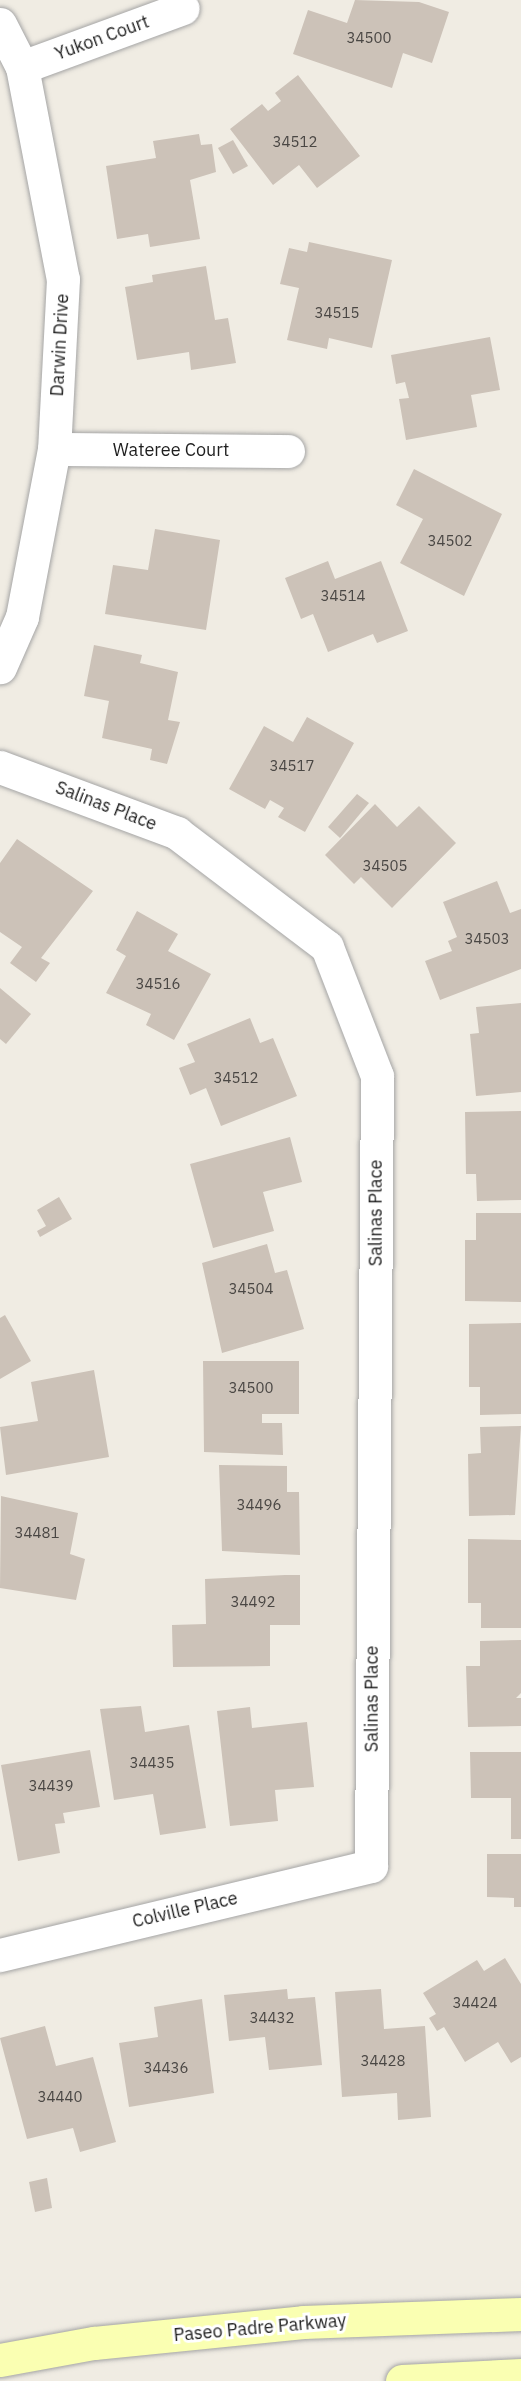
<!DOCTYPE html>
<html>
<head>
<meta charset="utf-8">
<style>
	body { margin:0 }
	#map { position:relative; width:521px; height:2381px; overflow:hidden; background:#f0ece3; font-family:"IBM Plex Sans",sans-serif }
	div>[style] { position:absolute }
	.building>* { inset:0; background:#ccc2b8 }
	.roads { filter:drop-shadow(0 0 2px #a5a5a5) drop-shadow(0 0 2px #a5a5a5) }
	.minor>* { height:33px; margin:-16.5px; padding:0 16.5px; transform-origin:16.5px; border-radius:16.5px; background:#fff }
	.secondary>* { height:33px; margin:-16.5px; padding:0 16.5px; transform-origin:16.5px; border-radius:16.5px; background:#faffb2 }
	span { translate:-50% -50%; white-space:nowrap; text-align:center; line-height:1.15; -webkit-text-stroke:6px #fff; paint-order:stroke }
	.number-label { font-size:15px; color:#4a4744 }
	.number-label span { -webkit-text-stroke-width:0 }
	.street-label { font-size:18px; color:#1e1e1e }
</style>
</head>
<body>
<div id="map">
	<div class="building">
		<div style="clip-path:polygon(355px 0,419px 2px,449px 12px,432px 63px,403px 53px,392px 88px,293px 54px,308px 10px,347px 23px)"></div>
		<div style="clip-path:polygon(298px 75px,360px 156px,317px 188px,299px 165px,273px 185px,230px 129px,262px 104px,268px 111px,281px 101px,275px 93px)"></div>
		<div style="clip-path:polygon(199px 134px,201px 145px,212px 144px,216px 172px,190px 180px,200px 239px,150px 247px,148px 234px,117px 239px,106px 166px,156px 158px,153px 141px)"></div>
		<div style="clip-path:polygon(233px 140px,248px 166px,233px 174px,218px 148px)"></div>
		<div style="clip-path:polygon(309px 242px,392px 260px,372px 348px,329px 338px,327px 349px,287px 340px,299px 288px,280px 284px,289px 248px,307px 252px)"></div>
		<div style="clip-path:polygon(206px 266px,215px 320px,228px 318px,236px 363px,191px 370px,189px 352px,137px 360px,125px 287px,153px 282px,152px 275px)"></div>
		<div style="clip-path:polygon(490px 337px,500px 390px,471px 395px,477px 427px,406px 440px,399px 399px,409px 398px,405px 382px,396px 384px,391px 355px)"></div>
		<div style="clip-path:polygon(414px 469px,502px 514px,464px 596px,400px 563px,423px 519px,396px 505px)"></div>
		<div style="clip-path:polygon(155px 529px,220px 540px,206px 630px,105px 614px,113px 565px,148px 570px)"></div>
		<div style="clip-path:polygon(328px 561px,335px 579px,381px 561px,408px 631px,377px 643px,373px 634px,328px 652px,313px 614px,301px 619px,285px 578px)"></div>
		<div style="clip-path:polygon(94px 645px,142px 655px,140px 663px,178px 672px,168px 720px,180px 722px,167px 764px,150px 760px,152px 749px,102px 738px,109px 701px,84px 696px)"></div>
		<div style="clip-path:polygon(307px 717px,354px 743px,305px 832px,278px 817px,284px 808px,270px 800px,265px 809px,229px 789px,264px 726px,293px 742px)"></div>
		<div style="clip-path:polygon(357px 794px,369px 803px,340px 838px,328px 827px)"></div>
		<div style="clip-path:polygon(375px 804px,397px 827px,419px 806px,456px 843px,392px 908px,361px 877px,354px 884px,325px 855px)"></div>
		<div style="clip-path:polygon(17px 839px,93px 891px,41px 958px,50px 963px,36px 982px,10px 963px,22px 947px,0 932px,0 863px)"></div>
		<div style="clip-path:polygon(497px 881px,510px 913px,521px 909px,521px 969px,440px 1000px,425px 961px,452px 951px,448px 941px,457px 937px,443px 902px)"></div>
		<div style="clip-path:polygon(137px 911px,178px 934px,168px 951px,211px 974px,174px 1040px,146px 1025px,151px 1014px,106px 993px,126px 956px,116px 950px)"></div>
		<div style="clip-path:polygon(0 988px,31px 1014px,6px 1044px,0 1039px)"></div>
		<div style="clip-path:polygon(521px 1003px,521px 1092px,476px 1096px,470px 1034px,479px 1033px,476px 1007px)"></div>
		<div style="clip-path:polygon(250px 1018px,260px 1043px,273px 1038px,297px 1096px,221px 1126px,206px 1088px,190px 1095px,179px 1068px,195px 1062px,187px 1044px)"></div>
		<div style="clip-path:polygon(521px 1111px,521px 1200px,477px 1201px,476px 1174px,466px 1174px,465px 1112px)"></div>
		<div style="clip-path:polygon(290px 1137px,302px 1182px,263px 1192px,274px 1231px,213px 1248px,190px 1164px)"></div>
		<div style="clip-path:polygon(59px 1197px,72px 1219px,40px 1237px,37px 1231px,46px 1226px,37px 1210px)"></div>
		<div style="clip-path:polygon(476px 1213px,521px 1213px,521px 1302px,465px 1301px,465px 1240px,476px 1240px)"></div>
		<div style="clip-path:polygon(267px 1244px,275px 1273px,287px 1270px,304px 1329px,222px 1353px,202px 1263px)"></div>
		<div style="clip-path:polygon(5px 1315px,31px 1361px,0 1379px,0 1318px)"></div>
		<div style="clip-path:polygon(521px 1323px,521px 1414px,480px 1415px,480px 1387px,469px 1387px,469px 1324px)"></div>
		<div style="clip-path:polygon(203px 1361px,299px 1361px,299px 1414px,262px 1414px,262px 1423px,282px 1423px,283px 1455px,204px 1452px)"></div>
		<div style="clip-path:polygon(94px 1370px,109px 1457px,6px 1475px,0 1427px,38px 1421px,31px 1382px)"></div>
		<div style="clip-path:polygon(521px 1426px,515px 1515px,469px 1516px,468px 1454px,481px 1453px,480px 1427px)"></div>
		<div style="clip-path:polygon(219px 1465px,287px 1466px,287px 1492px,299px 1492px,300px 1555px,222px 1551px)"></div>
		<div style="clip-path:polygon(1px 1496px,78px 1513px,70px 1554px,85px 1559px,76px 1600px,0 1588px)"></div>
		<div style="clip-path:polygon(468px 1539px,521px 1540px,521px 1628px,481px 1628px,481px 1603px,468px 1603px)"></div>
		<div style="clip-path:polygon(285px 1575px,300px 1575px,300px 1625px,270px 1625px,270px 1666px,173px 1667px,172px 1625px,206px 1624px,205px 1579px)"></div>
		<div style="clip-path:polygon(521px 1640px,521px 1693px,516px 1698px,521px 1698px,521px 1726px,468px 1727px,466px 1666px,480px 1666px,480px 1641px)"></div>
		<div style="clip-path:polygon(141px 1706px,145px 1732px,189px 1725px,206px 1828px,160px 1835px,153px 1794px,114px 1800px,100px 1709px)"></div>
		<div style="clip-path:polygon(250px 1707px,252px 1728px,307px 1722px,314px 1787px,275px 1790px,278px 1821px,230px 1826px,217px 1711px)"></div>
		<div style="clip-path:polygon(90px 1750px,100px 1807px,63px 1813px,65px 1823px,55px 1824px,60px 1853px,18px 1861px,1px 1765px)"></div>
		<div style="clip-path:polygon(470px 1752px,521px 1752px,521px 1839px,511px 1839px,511px 1798px,471px 1798px)"></div>
		<div style="clip-path:polygon(487px 1854px,521px 1854px,521px 1907px,514px 1907px,514px 1898px,487px 1897px)"></div>
		<div style="clip-path:polygon(505px 1958px,521px 1984px,521px 2057px,511px 2063px,498px 2042px,465px 2062px,444px 2027px,437px 2031px,429px 2018px,436px 2014px,423px 1993px,477px 1960px,484px 1971px)"></div>
		<div style="clip-path:polygon(287px 1989px,288px 1999px,315px 1997px,322px 2065px,269px 2070px,265px 2037px,229px 2041px,224px 1995px)"></div>
		<div style="clip-path:polygon(381px 1989px,384px 2029px,425px 2026px,431px 2117px,398px 2120px,397px 2093px,342px 2097px,335px 1992px)"></div>
		<div style="clip-path:polygon(202px 1999px,214px 2093px,129px 2107px,119px 2043px,158px 2037px,154px 2007px)"></div>
		<div style="clip-path:polygon(45px 2026px,56px 2066px,93px 2057px,116px 2142px,80px 2152px,73px 2128px,27px 2139px,0 2038px)"></div>
		<div style="clip-path:polygon(47px 2178px,52px 2208px,35px 2212px,29px 2182px)"></div>
	</div>
	<div class="roads">
		<div class="minor">
			<div style="left:0;top:24px;width:48px;rotate:62.9deg"></div>
			<div style="left:22px;top:67px;width:216px;rotate:79.1deg"></div>
			<div style="left:63px;top:279px;width:170px;rotate:93deg"></div>
			<div style="left:54px;top:449px;width:171px;rotate:100.8deg"></div>
			<div style="left:22px;top:617px;width:55px;rotate:113.7deg"></div>
			<div style="left:22px;top:67px;width:171px;rotate:-20.1deg"></div>
			<div style="left:54px;top:449px;width:234px;rotate:0.5deg"></div>
			<div style="left:0;top:767px;width:189px;rotate:20.4deg"></div>
			<div style="left:177px;top:833px;width:188px;rotate:37.2deg"></div>
			<div style="left:327px;top:947px;width:138px;rotate:68.8deg"></div>
			<div style="left:377px;top:1076px;width:790px;rotate:90.44deg"></div>
			<div style="left:371px;top:1866px;width:382px;rotate:166.5deg"></div>
		</div>
		<div class="secondary">
			<div style="left:0;top:2360px;width:96px;rotate:-10.3deg"></div>
			<div style="left:94px;top:2343px;width:210px;rotate:-5.7deg"></div>
			<div style="left:303px;top:2322px;width:218px;rotate:-2.1deg"></div>
			<div style="left:402px;top:2381px;width:119px;rotate:-2.9deg"></div>
		</div>
	</div>
	<div class="number-label">
		<span style="left:369px;top:38px">34500</span>
		<span style="left:295px;top:142px">34512</span>
		<span style="left:337px;top:313px">34515</span>
		<span style="left:450px;top:541px">34502</span>
		<span style="left:343px;top:596px">34514</span>
		<span style="left:292px;top:766px">34517</span>
		<span style="left:385px;top:866px">34505</span>
		<span style="left:487px;top:939px">34503</span>
		<span style="left:158px;top:984px">34516</span>
		<span style="left:236px;top:1078px">34512</span>
		<span style="left:251px;top:1289px">34504</span>
		<span style="left:251px;top:1388px">34500</span>
		<span style="left:259px;top:1505px">34496</span>
		<span style="left:37px;top:1533px">34481</span>
		<span style="left:253px;top:1602px">34492</span>
		<span style="left:152px;top:1763px">34435</span>
		<span style="left:51px;top:1786px">34439</span>
		<span style="left:475px;top:2003px">34424</span>
		<span style="left:272px;top:2018px">34432</span>
		<span style="left:383px;top:2061px">34428</span>
		<span style="left:166px;top:2068px">34436</span>
		<span style="left:60px;top:2097px">34440</span>
	</div>
	<div class="street-label">
		<span style="left:102px;top:38px;rotate:-20deg">Yukon Court</span>
		<span style="left:60px;top:345px;rotate:-87deg">Darwin Drive</span>
		<span style="left:171px;top:450px">Wateree Court</span>
		<span style="left:106px;top:806px;rotate:21deg">Salinas Place</span>
		<span style="left:376px;top:1213px;rotate:-90deg">Salinas Place</span>
		<span style="left:372px;top:1699px;rotate:-90deg">Salinas Place</span>
		<span style="left:185px;top:1910px;rotate:-13deg">Colville Place</span>
		<span style="left:260px;top:2328px;rotate:-5deg">Paseo Padre Parkway</span>
	</div>
</div>
</body>
</html>
